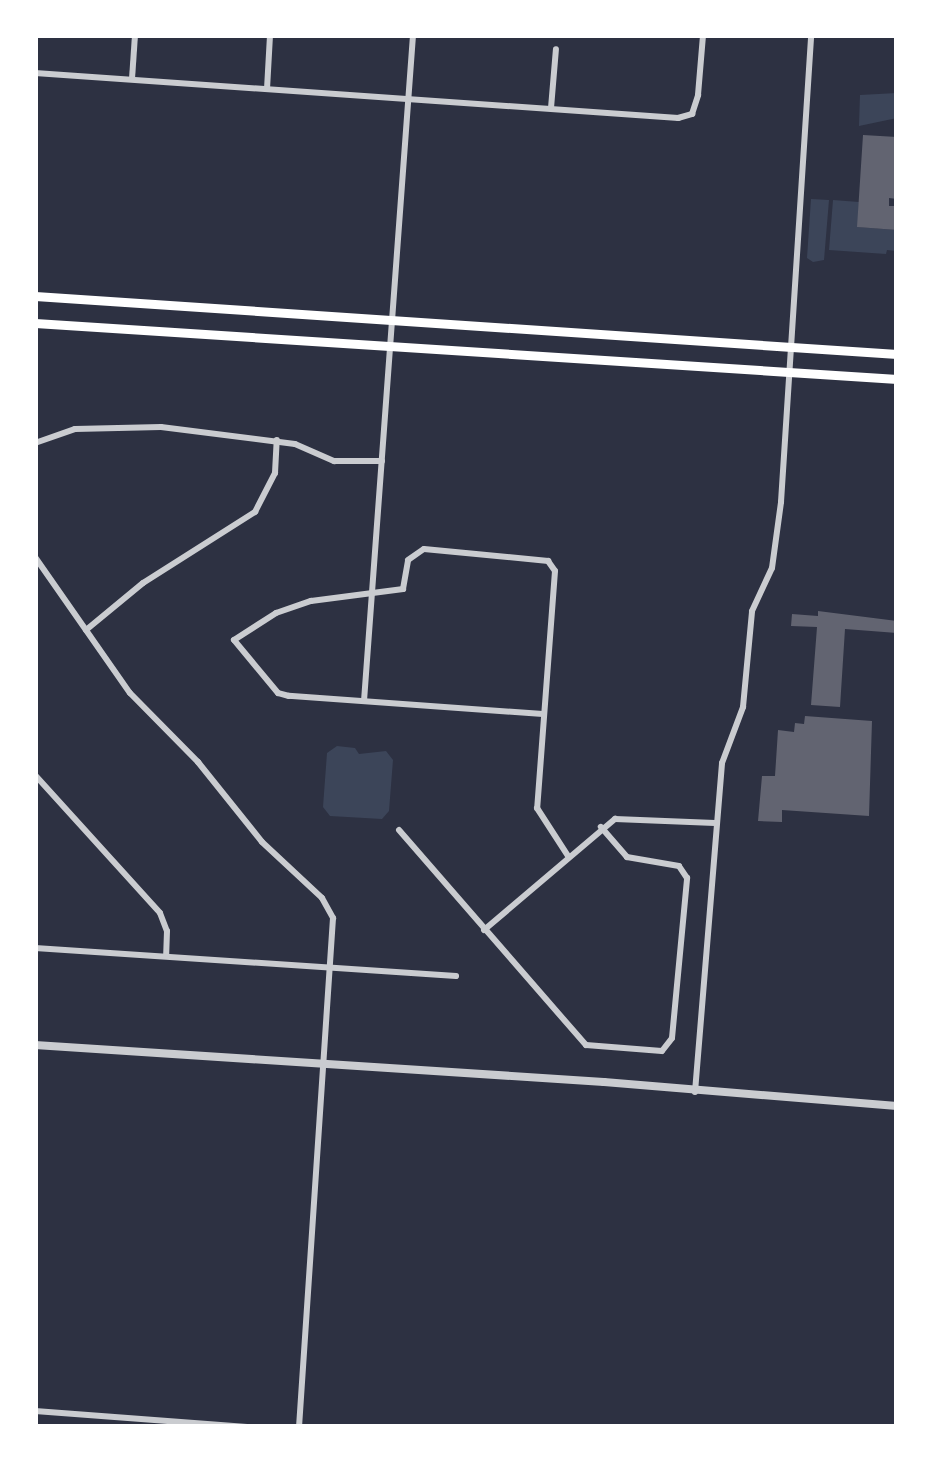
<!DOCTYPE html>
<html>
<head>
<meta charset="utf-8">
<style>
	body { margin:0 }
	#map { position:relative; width:932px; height:1462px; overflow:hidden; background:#2d3142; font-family:Poppins,sans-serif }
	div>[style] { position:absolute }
	.green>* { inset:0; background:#3c4559 }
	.building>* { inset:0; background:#626471 }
	.minor>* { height:6px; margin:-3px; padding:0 3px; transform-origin:3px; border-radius:3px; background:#caccd0 }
	.tertiary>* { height:8px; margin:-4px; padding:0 4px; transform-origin:4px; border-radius:4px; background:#caccd0 }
	.secondary>* { height:9px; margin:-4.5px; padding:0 4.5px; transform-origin:4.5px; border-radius:4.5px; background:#fff }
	span { translate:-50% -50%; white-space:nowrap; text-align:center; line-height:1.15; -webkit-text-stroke:10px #fff; paint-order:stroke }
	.frame { position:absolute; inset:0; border:38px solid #fff; pointer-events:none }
</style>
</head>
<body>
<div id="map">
	<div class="green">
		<div style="clip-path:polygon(897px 93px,897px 118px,859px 126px,860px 95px)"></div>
		<div style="clip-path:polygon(811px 199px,829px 200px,824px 260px,813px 262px,807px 258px)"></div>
		<div style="clip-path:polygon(833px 200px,859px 202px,858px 227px,897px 230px,896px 251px,887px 250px,886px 254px,829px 250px)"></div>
		<div style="clip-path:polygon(337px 746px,355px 748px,359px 754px,386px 751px,393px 760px,389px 811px,382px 819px,330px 816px,323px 807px,327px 753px)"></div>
	</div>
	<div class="building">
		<div style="clip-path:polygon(863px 135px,897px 137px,897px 199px,889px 198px,889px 206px,897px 206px,897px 230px,857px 227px)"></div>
		<div style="clip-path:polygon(818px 611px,897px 621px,897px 633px,845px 629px,840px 707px,811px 705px,817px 627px,791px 626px,792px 614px,818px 616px)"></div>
		<div style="clip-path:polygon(805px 716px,872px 721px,869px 816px,782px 810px,782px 822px,758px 821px,762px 776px,775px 776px,778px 730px,794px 732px,795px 723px,804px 724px)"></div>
	</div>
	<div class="minor">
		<div style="left:35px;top:73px;width:645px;rotate:4deg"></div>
		<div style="left:678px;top:118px;width:15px;rotate:-16deg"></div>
		<div style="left:692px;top:114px;width:20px;rotate:-72deg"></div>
		<div style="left:698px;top:95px;width:60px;rotate:-85.2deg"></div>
		<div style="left:132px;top:79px;width:44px;rotate:-86.1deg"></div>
		<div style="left:267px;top:89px;width:54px;rotate:-86.8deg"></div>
		<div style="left:551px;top:108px;width:59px;rotate:-85.2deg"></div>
		<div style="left:35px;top:443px;width:42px;rotate:-19.3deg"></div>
		<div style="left:75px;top:429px;width:86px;rotate:-1.3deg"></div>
		<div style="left:161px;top:427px;width:135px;rotate:7.2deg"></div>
		<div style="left:295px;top:444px;width:43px;rotate:23.6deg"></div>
		<div style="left:334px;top:461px;width:48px"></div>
		<div style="left:35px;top:557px;width:166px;rotate:55.1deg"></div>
		<div style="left:130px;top:693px;width:97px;rotate:45.4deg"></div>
		<div style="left:198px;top:762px;width:102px;rotate:51.3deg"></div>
		<div style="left:262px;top:842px;width:82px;rotate:43deg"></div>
		<div style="left:322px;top:898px;width:23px;rotate:61deg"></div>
		<div style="left:333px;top:918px;width:510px;rotate:93.82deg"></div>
		<div style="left:86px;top:630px;width:74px;rotate:-39.5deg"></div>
		<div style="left:143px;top:583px;width:133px;rotate:-32.4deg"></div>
		<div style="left:255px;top:512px;width:44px;rotate:-62.9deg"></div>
		<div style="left:275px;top:473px;width:33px;rotate:-87deg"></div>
		<div style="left:364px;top:701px;width:668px;rotate:-85.79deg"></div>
		<div style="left:543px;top:714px;width:255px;rotate:-175.9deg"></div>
		<div style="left:289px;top:696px;width:11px;rotate:-165deg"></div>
		<div style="left:278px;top:693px;width:69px;rotate:-129.7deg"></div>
		<div style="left:234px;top:640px;width:50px;rotate:-32.7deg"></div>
		<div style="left:276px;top:613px;width:37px;rotate:-19deg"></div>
		<div style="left:311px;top:601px;width:93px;rotate:-7.4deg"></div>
		<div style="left:403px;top:589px;width:29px;rotate:-80deg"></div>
		<div style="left:408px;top:560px;width:19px;rotate:-35deg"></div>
		<div style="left:424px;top:549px;width:125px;rotate:5.5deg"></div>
		<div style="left:548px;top:561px;width:12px;rotate:55deg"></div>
		<div style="left:555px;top:571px;width:238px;rotate:94.3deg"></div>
		<div style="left:537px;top:808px;width:57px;rotate:57.1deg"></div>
		<div style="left:35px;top:775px;width:186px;rotate:47.8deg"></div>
		<div style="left:160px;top:913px;width:19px;rotate:69deg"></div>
		<div style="left:167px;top:931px;width:24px;rotate:92deg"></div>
		<div style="left:399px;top:830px;width:285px;rotate:49deg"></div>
		<div style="left:586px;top:1045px;width:76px;rotate:4.5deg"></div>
		<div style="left:662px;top:1051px;width:16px;rotate:-52deg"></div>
		<div style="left:672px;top:1038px;width:161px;rotate:-84.6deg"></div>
		<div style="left:687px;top:878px;width:14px;rotate:-124deg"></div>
		<div style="left:679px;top:866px;width:53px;rotate:-170.2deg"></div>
		<div style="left:627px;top:857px;width:40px;rotate:-131deg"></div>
		<div style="left:484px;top:930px;width:172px;rotate:-40.3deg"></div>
		<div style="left:615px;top:819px;width:100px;rotate:2.3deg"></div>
		<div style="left:35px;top:948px;width:422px;rotate:3.8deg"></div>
		<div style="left:695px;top:1092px;width:330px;rotate:-85.3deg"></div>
		<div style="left:722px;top:763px;width:60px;rotate:-69.4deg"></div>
		<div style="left:743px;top:707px;width:96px;rotate:-84.6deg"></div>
		<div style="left:752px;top:611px;width:47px;rotate:-65.1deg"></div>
		<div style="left:772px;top:568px;width:67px;rotate:-82.2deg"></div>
		<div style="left:781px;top:502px;width:468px;rotate:-86.3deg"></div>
		<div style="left:35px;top:1411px;width:216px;rotate:4.3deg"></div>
	</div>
	<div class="tertiary">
		<div style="left:35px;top:1045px;width:570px;rotate:3.72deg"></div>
		<div style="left:604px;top:1082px;width:294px;rotate:4.7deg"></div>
	</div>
	<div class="secondary">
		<div style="left:35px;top:296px;width:864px;rotate:3.85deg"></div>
		<div style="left:35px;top:323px;width:864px;rotate:3.72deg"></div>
	</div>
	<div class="frame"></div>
</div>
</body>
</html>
